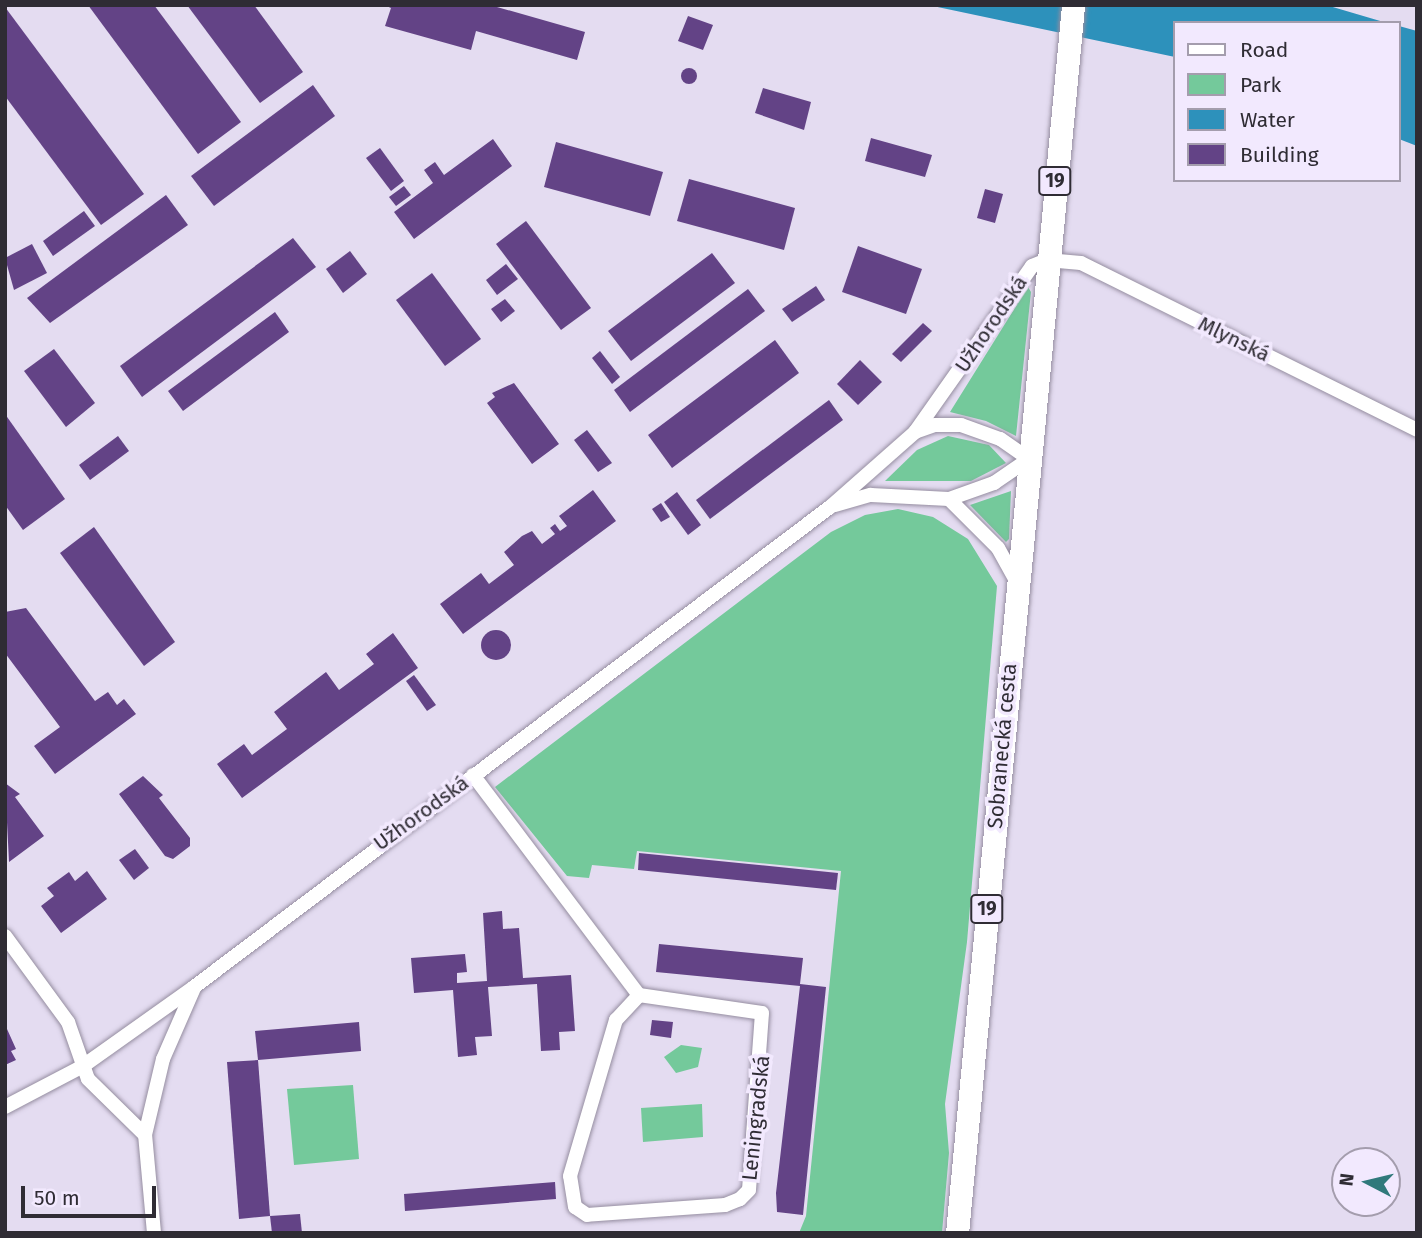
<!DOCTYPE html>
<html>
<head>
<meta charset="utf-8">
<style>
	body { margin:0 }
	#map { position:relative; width:1422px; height:1238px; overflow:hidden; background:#e4dcf1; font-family:"Fira Sans",sans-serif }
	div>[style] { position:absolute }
	.green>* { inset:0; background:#74c99b }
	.water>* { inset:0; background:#2d91bb }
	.building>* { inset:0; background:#634386 }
	.round { border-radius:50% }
	.roads { filter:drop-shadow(0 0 2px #958da0) drop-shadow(0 0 2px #958da0) }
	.street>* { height:14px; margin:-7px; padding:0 7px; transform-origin:7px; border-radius:7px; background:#fff }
	.primary>* { height:23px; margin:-11.5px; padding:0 11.5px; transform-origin:11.5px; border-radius:11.5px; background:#fff }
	span { translate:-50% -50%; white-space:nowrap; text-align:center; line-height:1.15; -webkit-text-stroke:7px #f2e9fe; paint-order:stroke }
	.shield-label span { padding:2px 5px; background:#f2e9fe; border:2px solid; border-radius:5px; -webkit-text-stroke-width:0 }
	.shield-label { font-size:19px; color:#2f2c34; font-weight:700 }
	.street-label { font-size:21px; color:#2f2c34 }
	.frame { position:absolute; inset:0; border:7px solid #2f2c34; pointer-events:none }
	.legend { position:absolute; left:1173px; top:21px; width:228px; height:161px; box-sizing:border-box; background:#f2e9fe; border:2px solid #a49dad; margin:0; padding:9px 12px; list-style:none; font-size:21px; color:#2f2c34 }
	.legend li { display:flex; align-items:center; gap:14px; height:35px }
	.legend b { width:35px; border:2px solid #a49dad }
	.north { position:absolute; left:1331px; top:1147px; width:70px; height:70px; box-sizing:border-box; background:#f2e9fe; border:2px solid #a49dad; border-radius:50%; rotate:277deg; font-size:19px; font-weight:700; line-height:28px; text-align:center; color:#2f2c34 }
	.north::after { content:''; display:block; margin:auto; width:24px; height:32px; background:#30797b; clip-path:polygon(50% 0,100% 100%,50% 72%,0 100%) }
	.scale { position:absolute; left:21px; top:1186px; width:135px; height:32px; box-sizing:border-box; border:4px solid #2f2c34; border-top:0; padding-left:9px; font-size:21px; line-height:24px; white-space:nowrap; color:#2f2c34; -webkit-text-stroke:5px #f2e9fe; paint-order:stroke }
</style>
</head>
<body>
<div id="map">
	<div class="green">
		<div style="clip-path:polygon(1028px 287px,1031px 292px,1016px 436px,986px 421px,950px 412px)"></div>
		<div style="clip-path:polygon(948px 436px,989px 445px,1006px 463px,971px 481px,885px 481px,917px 450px)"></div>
		<div style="clip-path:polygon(1011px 491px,1009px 539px,1006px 542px,970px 505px)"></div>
		<div style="clip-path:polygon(898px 509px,933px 517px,968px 539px,997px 586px,967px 942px,945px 1104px,949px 1153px,942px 1233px,799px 1233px,806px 1216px,841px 871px,637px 851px,634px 869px,592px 865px,589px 878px,567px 876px,495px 787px,831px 532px,865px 515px)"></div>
		<div style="clip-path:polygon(681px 1045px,702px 1048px,698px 1067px,676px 1073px,664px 1057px)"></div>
		<div style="clip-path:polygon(353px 1085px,359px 1159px,294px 1165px,287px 1089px)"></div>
		<div style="clip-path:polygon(702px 1104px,703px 1137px,643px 1142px,641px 1108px)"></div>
	</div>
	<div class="water">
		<div style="clip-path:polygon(928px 5px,1326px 5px,1387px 23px,1175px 23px,1175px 57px)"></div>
		<div style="clip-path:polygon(1399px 26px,1417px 31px,1417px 146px,1399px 139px)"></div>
	</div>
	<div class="building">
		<div style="clip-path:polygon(88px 5px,154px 5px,241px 122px,198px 154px)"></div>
		<div style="clip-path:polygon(187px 5px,254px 5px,303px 72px,260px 103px)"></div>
		<div style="clip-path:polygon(384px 5px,490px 5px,585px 32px,577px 60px,476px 31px,471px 50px,385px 26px,391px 8px)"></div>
		<div style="clip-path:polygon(5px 7px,144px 194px,101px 225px,5px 96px)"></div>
		<div style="clip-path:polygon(688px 16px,713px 25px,703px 50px,678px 41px)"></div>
		<div class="round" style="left:681px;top:68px;width:16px;height:16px"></div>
		<div style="clip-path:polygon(313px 85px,335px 116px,214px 206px,191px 176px)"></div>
		<div style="clip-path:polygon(763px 88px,811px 102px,804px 130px,755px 113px)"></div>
		<div style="clip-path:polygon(871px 138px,932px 155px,925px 177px,865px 161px)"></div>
		<div style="clip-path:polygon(493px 139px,512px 166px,414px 239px,394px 212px,433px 183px,424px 170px,435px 162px,444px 175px)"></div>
		<div style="clip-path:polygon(556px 142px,663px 172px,650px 216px,544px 187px)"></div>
		<div style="clip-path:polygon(380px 148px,404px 181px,391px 191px,366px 158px)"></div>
		<div style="clip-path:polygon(689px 179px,795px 208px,784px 250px,677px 221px)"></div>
		<div style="clip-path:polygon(404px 186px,411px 195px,396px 206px,389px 197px)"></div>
		<div style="clip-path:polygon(985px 189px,1003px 194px,995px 223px,977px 218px)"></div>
		<div style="clip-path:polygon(166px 195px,188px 225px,50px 323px,27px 298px)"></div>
		<div style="clip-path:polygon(84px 211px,95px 226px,53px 256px,43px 241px)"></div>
		<div style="clip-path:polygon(526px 221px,591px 308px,561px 330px,496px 244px)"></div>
		<div style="clip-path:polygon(293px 238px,316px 267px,142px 397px,120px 366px)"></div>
		<div style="clip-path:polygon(32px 244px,47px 273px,14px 290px,5px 258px)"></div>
		<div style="clip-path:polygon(858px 246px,922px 269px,906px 314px,842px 292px)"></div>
		<div style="clip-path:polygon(350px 251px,367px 274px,343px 293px,326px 269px)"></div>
		<div style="clip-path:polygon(712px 253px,735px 283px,631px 361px,608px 331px)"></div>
		<div style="clip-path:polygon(506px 264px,518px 279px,497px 295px,486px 280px)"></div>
		<div style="clip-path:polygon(432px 273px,481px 339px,445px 366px,396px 300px)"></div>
		<div style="clip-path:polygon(816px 286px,825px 300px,792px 322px,782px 309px)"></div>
		<div style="clip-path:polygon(748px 289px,765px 311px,630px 412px,614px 390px)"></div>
		<div style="clip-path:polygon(505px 299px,515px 311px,501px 322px,491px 309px)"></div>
		<div style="clip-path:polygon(275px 312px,289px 332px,183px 411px,168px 391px)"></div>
		<div style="clip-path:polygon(923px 323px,932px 331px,901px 362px,892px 354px)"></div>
		<div style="clip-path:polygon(775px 340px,799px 373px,672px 468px,648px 435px)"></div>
		<div style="clip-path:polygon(54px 349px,95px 403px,66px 427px,24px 371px)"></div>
		<div style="clip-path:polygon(600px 351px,620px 377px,612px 384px,592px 358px)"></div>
		<div style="clip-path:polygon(860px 360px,882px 382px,858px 405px,837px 384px)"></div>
		<div style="clip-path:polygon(514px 383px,559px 444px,532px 464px,487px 403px,495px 397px,492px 393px)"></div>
		<div style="clip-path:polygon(829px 400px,843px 420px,710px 519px,696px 500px)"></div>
		<div style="clip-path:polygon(5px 414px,65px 499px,23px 530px,5px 505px)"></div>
		<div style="clip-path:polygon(587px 430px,612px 463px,598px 472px,574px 440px)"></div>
		<div style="clip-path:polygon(118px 436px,129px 451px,90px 480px,79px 465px)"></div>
		<div style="clip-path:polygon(593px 490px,616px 521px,463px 634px,440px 604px,481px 573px,489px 584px,514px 565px,504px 552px,522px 536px,532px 531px,542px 544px,555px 534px,550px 528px,555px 524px,560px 531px,567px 526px,559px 516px)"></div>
		<div style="clip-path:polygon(677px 492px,701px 525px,688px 535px,664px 502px)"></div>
		<div style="clip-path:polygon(661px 503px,670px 517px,661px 522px,652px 509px)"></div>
		<div style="clip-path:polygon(94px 527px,175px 642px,144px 666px,60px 553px)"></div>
		<div style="clip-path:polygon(26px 608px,95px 701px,108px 692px,117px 705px,124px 699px,136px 714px,55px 774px,34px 746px,60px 727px,5px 653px,5px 612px)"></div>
		<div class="round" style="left:481px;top:630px;width:30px;height:30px"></div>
		<div style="clip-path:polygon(393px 633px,418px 668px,242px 798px,217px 764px,244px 744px,252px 755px,287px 729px,274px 712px,326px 672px,339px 690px,374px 664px,366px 654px)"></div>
		<div style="clip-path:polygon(414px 675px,436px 705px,427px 711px,406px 681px)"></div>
		<div style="clip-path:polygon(143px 776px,163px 795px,159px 798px,190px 838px,190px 846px,173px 859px,165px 856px,119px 794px)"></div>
		<div style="clip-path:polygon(5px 783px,20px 794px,15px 797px,44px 836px,9px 862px)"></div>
		<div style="clip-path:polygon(135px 849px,149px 868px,134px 880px,119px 860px)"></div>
		<div style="clip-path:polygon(639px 853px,838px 873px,836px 890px,638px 870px)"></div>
		<div style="clip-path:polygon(87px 871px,107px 899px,61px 933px,41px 906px,54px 896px,47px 888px,69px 872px,75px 881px)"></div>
		<div style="clip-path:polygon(502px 911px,503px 929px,519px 928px,523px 978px,571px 975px,575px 1031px,559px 1032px,560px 1050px,541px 1051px,537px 984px,488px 987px,492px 1036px,475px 1037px,477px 1055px,458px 1057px,453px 990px,414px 993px,411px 958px,465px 954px,467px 972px,457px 973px,457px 983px,487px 981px,483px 913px)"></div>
		<div style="clip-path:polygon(659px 944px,803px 958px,800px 984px,826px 987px,803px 1215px,777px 1212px,776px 1193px,800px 986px,656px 972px)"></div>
		<div style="clip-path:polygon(652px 1020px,673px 1022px,671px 1038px,650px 1035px)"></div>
		<div style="clip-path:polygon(359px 1022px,361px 1051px,258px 1060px,255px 1031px)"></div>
		<div style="clip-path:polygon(7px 1029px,16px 1049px,11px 1051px,16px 1060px,5px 1065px)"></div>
		<div style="clip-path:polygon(258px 1060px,270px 1216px,239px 1219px,227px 1062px)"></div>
		<div style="clip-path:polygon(555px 1182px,556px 1199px,405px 1211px,404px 1194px)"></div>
		<div style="clip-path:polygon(300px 1214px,302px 1233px,272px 1233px,270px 1216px)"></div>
	</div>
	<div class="roads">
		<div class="street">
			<div style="left:949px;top:499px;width:69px;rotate:45deg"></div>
			<div style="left:998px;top:548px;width:38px;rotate:61deg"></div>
			<div style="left:835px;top:505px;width:37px;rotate:-16deg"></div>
			<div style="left:871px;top:495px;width:78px;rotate:2.9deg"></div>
			<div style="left:949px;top:499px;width:48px;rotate:-19.6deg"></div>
			<div style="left:994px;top:483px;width:42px;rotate:-34.4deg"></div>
			<div style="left:1029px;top:459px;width:35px;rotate:-145deg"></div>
			<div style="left:1000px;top:439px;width:41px;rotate:-160.3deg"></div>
			<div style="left:961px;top:425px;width:26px;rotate:180deg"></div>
			<div style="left:935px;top:425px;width:21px;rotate:161deg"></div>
			<div style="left:473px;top:775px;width:276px;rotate:53deg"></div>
			<div style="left:5px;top:936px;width:107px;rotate:53.8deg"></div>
			<div style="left:68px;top:1022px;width:60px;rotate:70.7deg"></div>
			<div style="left:88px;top:1079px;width:80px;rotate:44.5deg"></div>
			<div style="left:639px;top:995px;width:124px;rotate:8.3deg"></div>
			<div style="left:762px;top:1013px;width:177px;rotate:94.2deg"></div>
			<div style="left:749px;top:1190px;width:13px;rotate:135deg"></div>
			<div style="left:740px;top:1199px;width:16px;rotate:158deg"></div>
			<div style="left:725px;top:1205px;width:138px;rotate:175.9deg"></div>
			<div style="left:587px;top:1215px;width:14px;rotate:-146deg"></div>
			<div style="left:575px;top:1207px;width:31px;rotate:-99deg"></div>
			<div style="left:570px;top:1176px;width:163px;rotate:-73.6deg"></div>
			<div style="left:616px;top:1020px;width:34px;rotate:-47deg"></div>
			<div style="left:5px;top:1107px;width:88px;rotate:-27.7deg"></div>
			<div style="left:83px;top:1066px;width:136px;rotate:-35.4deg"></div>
			<div style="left:194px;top:987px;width:797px;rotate:-37.04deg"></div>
			<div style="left:830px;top:507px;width:113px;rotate:-41.4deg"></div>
			<div style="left:915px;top:432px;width:203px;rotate:-54.8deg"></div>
			<div style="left:1032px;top:266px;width:16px;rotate:-22deg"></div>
			<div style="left:1047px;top:260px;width:34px;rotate:5deg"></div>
			<div style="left:1081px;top:263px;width:375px;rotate:26.4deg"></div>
			<div style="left:154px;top:1233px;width:98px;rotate:-95.2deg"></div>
			<div style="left:145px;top:1135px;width:78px;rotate:-76.7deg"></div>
			<div style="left:163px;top:1059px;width:77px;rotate:-66.4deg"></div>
		</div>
		<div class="primary">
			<div style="left:957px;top:1233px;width:1233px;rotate:-84.6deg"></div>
		</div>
	</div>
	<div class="shield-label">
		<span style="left:1055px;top:181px">19</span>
		<span style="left:987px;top:909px">19</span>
	</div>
	<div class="street-label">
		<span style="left:991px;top:324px;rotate:-56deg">Užhorodská</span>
		<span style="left:1234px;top:339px;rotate:26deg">Mlynská</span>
		<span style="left:1002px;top:746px;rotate:-85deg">Sobranecká cesta</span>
		<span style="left:421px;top:813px;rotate:-36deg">Užhorodská</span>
		<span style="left:756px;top:1118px;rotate:-84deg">Leningradská</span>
	</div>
	<div class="frame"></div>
	<ul class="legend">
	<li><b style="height:9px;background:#fff"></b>Road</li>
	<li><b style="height:19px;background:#74c99b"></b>Park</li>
	<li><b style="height:19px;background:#2d91bb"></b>Water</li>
	<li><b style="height:19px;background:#634386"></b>Building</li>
	</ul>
	<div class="north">N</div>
	<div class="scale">50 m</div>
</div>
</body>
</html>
